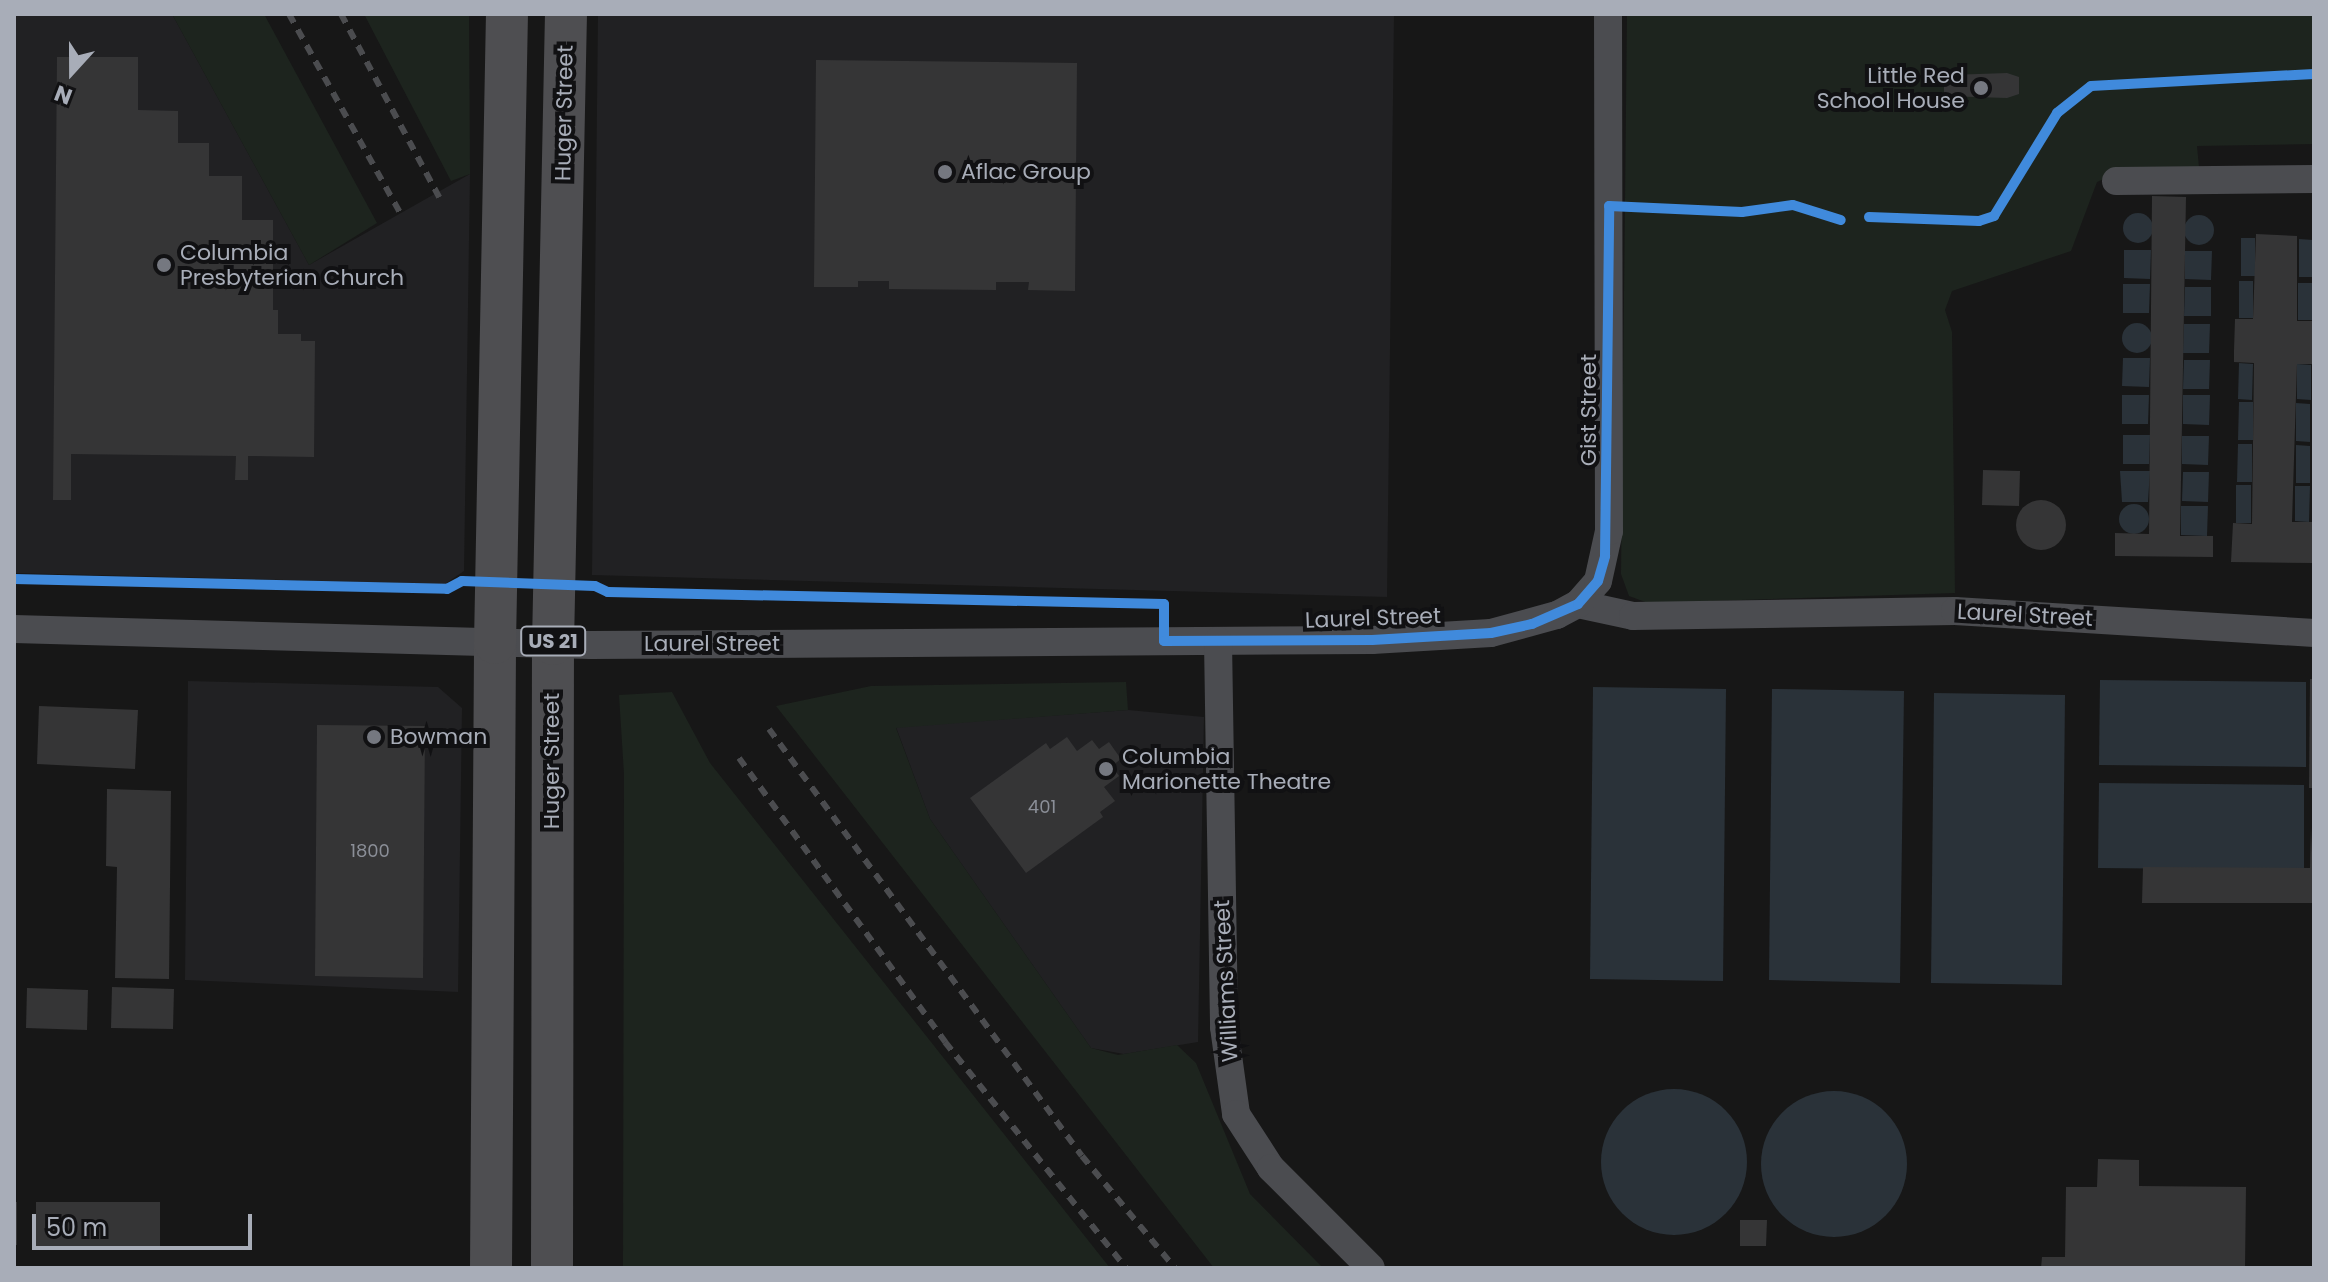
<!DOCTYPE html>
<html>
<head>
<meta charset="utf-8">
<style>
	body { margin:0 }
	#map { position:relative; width:2328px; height:1282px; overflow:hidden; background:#171717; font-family:Poppins,sans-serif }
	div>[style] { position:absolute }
	.built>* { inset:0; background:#212123 }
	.green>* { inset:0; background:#1d241e }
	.water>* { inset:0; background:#2a3239 }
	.round { border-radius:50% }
	.building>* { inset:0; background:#353536 }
	.minor>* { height:28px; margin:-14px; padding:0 14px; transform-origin:14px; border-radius:14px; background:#4b4c50 }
	.highway>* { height:42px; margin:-21px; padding:0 21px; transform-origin:21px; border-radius:21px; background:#4e4e51 }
	.rail>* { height:6px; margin-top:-3px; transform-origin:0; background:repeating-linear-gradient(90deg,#4b4c4f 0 10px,transparent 0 18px) }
	.cycleway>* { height:10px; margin:-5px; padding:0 5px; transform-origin:5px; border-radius:5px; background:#408adc }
	.dots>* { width:22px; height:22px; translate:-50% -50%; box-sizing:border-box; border:4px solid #111113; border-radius:50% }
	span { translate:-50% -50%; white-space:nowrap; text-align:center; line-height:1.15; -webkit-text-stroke:8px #111113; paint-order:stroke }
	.number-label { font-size:18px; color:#8b8f98 }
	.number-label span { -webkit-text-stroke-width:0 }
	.shield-label span { padding:2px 6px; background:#111113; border:2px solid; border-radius:6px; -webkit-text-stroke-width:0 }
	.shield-label { font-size:20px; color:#a8adb8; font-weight:700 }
	.poi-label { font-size:22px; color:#a8adb8 }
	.right { translate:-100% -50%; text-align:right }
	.left { translate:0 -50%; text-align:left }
	.street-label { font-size:22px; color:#a8adb8 }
	.frame { position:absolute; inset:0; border:16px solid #a8adb8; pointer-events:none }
	.north { position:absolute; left:32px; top:32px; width:80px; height:80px; -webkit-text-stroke:6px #111113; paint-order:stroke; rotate:201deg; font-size:22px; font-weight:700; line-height:32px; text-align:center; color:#a8adb8 }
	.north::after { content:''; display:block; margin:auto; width:28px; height:36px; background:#a8adb8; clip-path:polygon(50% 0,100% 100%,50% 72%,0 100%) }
	.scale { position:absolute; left:32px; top:1214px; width:220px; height:36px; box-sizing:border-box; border:4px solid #a8adb8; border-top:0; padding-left:10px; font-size:24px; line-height:28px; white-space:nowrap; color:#a8adb8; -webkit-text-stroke:6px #111113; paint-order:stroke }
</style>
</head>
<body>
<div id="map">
	<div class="built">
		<div style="clip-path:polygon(14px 14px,172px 14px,309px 265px,470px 174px,464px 571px,445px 584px,14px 573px)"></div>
		<div style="clip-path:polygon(598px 14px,1394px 14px,1387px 597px,592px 575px)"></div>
		<div style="clip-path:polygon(188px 681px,438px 687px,462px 708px,458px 992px,185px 980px)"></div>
		<div style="clip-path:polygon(1128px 710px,1204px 717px,1198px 1042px,1124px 1054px,1091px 1048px,930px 819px,896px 727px)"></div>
	</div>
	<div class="green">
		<div style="clip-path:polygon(172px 14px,264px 14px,377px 223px,309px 265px)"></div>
		<div style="clip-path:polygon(364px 14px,469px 14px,470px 174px,451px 181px)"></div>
		<div style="clip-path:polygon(1627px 14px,2314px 14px,2314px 144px,2197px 146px,2199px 167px,2122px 171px,2097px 182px,2071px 251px,1952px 291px,1945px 310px,1952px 332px,1955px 593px,1648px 603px,1629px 596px,1621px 574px)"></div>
		<div style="clip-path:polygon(1126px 682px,1128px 710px,896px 728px,930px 819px,1091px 1048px,1118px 1055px,1177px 1045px,1196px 1063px,1250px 1194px,1323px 1268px,1214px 1268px,776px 706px,871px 686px)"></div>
		<div style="clip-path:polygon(672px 692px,710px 763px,1110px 1268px,623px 1268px,624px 774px,619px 695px)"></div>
	</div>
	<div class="water">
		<div class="round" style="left:2123px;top:213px;width:30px;height:30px"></div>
		<div class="round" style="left:2184px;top:215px;width:30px;height:30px"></div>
		<div style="clip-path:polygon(2241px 238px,2255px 238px,2255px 276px,2241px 276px)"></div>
		<div style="clip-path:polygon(2299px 239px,2313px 240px,2313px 277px,2299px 277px)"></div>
		<div style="clip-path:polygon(2124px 250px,2151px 250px,2150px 279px,2124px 278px)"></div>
		<div style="clip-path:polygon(2185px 251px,2212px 251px,2211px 280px,2185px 279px)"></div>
		<div style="clip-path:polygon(2239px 281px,2253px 281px,2253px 318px,2239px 318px)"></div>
		<div style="clip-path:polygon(2298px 283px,2313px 283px,2312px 320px,2298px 320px)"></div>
		<div style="clip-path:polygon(2123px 284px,2150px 284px,2149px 313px,2123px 313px)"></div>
		<div style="clip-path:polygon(2185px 287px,2211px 287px,2211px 316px,2184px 316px)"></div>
		<div class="round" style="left:2122px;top:323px;width:30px;height:30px"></div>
		<div style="clip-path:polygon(2184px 324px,2210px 324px,2209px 353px,2183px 353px)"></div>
		<div style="clip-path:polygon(2123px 358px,2150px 358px,2149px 387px,2122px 386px)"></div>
		<div style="clip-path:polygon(2184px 360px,2210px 360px,2209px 389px,2183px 389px)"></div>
		<div style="clip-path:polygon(2239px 363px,2253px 364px,2252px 400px,2238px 399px)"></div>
		<div style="clip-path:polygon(2297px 364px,2311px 365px,2311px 400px,2297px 399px)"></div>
		<div style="clip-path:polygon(2122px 395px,2149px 395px,2148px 424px,2122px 424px)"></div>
		<div style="clip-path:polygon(2183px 395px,2210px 395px,2209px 425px,2183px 424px)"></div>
		<div style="clip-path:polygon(2239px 402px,2253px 402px,2253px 440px,2238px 440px)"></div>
		<div style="clip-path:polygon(2296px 403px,2310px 404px,2310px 442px,2296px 441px)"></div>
		<div style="clip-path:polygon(2123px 435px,2150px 435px,2149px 464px,2123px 464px)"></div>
		<div style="clip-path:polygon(2182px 436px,2209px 436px,2208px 465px,2182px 464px)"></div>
		<div style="clip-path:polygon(2238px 444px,2252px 444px,2252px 482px,2237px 482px)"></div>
		<div style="clip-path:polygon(2296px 445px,2310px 446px,2310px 483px,2296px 483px)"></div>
		<div style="clip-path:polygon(2120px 471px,2150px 471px,2148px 502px,2122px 502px)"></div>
		<div style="clip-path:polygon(2183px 472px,2209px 472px,2208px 502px,2182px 501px)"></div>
		<div style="clip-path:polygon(2236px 485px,2251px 485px,2251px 523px,2236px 523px)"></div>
		<div style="clip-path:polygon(2295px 486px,2310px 486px,2309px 522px,2295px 521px)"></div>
		<div class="round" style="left:2119px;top:504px;width:30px;height:30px"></div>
		<div style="clip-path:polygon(2181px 506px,2208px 506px,2207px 536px,2181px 535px)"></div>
		<div style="clip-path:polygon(2100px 680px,2306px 682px,2306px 767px,2099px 765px)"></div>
		<div style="clip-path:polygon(1593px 687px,1726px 689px,1723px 981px,1590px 979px)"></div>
		<div style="clip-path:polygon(1772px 689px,1904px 691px,1900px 983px,1769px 980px)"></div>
		<div style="clip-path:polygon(1934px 693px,2065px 695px,2062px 985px,1931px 983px)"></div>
		<div style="clip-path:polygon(2099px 783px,2304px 785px,2304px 870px,2098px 868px)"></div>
		<div class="round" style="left:1601px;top:1089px;width:146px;height:146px"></div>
		<div class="round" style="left:1761px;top:1091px;width:146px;height:146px"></div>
	</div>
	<div class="building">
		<div style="clip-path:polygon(57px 57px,138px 57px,138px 110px,178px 111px,178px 143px,209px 143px,209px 176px,242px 176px,242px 220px,273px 220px,273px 310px,278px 310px,278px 334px,301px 334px,301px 341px,315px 341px,314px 457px,248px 456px,248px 480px,235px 480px,236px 456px,71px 454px,71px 500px,53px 500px)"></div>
		<div style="clip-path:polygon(816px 60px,1077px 63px,1075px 291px,1028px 290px,1029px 282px,996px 282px,996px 290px,889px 289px,889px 281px,858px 281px,858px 287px,814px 287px)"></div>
		<div style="clip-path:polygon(2007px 73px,2019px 77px,2019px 94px,2007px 98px,1944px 96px,1944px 82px,1950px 82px,1950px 75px)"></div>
		<div style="clip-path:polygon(2152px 196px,2186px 197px,2180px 536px,2213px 536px,2213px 557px,2115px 556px,2115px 533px,2149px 534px)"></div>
		<div style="clip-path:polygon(2256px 234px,2297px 236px,2297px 321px,2314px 321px,2314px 364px,2297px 364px,2292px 522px,2314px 522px,2314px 563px,2231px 562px,2233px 523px,2252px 524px,2254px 363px,2234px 362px,2234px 351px,2235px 319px,2253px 319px)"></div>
		<div style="clip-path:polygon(1983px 470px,2020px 471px,2019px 506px,1982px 505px)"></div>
		<div class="round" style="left:2016px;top:500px;width:50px;height:50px"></div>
		<div style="clip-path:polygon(2310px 679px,2314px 679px,2314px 788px,2309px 788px)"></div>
		<div style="clip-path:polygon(39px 706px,138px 710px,135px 769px,37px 764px)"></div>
		<div style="clip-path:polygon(317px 725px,425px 726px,423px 978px,315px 976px)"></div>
		<div style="clip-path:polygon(1067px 737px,1077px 751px,1092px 740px,1099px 749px,1109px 742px,1121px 759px,1112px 766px,1119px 776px,1104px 787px,1115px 801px,1100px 812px,1103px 817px,1026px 873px,970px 798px,1046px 743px,1050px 749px)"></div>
		<div style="clip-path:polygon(107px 789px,171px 791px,169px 979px,115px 978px,117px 867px,106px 866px)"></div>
		<div style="clip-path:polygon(2311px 827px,2314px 903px,2142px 903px,2143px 867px,2310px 868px)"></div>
		<div style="clip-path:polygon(112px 987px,174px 989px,173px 1029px,111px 1028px)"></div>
		<div style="clip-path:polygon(27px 988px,88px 990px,87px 1030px,26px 1028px)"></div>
		<div style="clip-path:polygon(2098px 1159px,2139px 1160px,2139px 1186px,2246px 1187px,2245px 1268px,2041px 1268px,2042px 1257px,2065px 1257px,2066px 1187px,2097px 1187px)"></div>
		<div style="clip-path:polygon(14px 1202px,17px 1202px,17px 1245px,14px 1245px)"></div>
		<div style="clip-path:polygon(36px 1202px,160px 1202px,160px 1247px,36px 1247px)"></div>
		<div style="clip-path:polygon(1740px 1220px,1767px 1220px,1766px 1246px,1740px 1246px)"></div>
	</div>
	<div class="minor">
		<div style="left:2116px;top:181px;width:198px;rotate:-0.6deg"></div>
		<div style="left:1578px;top:604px;width:56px;rotate:12.3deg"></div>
		<div style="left:1633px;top:616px;width:322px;rotate:-0.9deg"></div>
		<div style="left:1955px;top:611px;width:360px;rotate:3.5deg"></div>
		<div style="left:14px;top:629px;width:577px;rotate:1.59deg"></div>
		<div style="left:591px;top:645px;width:781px;rotate:-0.37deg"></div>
		<div style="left:1372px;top:640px;width:119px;rotate:-3.4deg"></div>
		<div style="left:1491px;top:633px;width:68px;rotate:-15.3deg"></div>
		<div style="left:1557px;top:615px;width:24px;rotate:-28deg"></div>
		<div style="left:1578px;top:604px;width:30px;rotate:-49deg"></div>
		<div style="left:1598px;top:581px;width:51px;rotate:-77.6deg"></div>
		<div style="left:1609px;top:531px;width:517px;rotate:-90.11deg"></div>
		<div style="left:1218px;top:641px;width:386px;rotate:89.1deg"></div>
		<div style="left:1224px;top:1027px;width:88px;rotate:82.1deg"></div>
		<div style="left:1236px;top:1114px;width:64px;rotate:57.1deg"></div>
		<div style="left:1271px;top:1168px;width:141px;rotate:45deg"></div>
	</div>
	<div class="highway">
		<div style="left:491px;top:1268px;width:625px;rotate:-89.63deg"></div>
		<div style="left:495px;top:643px;width:629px;rotate:-88.91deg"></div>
		<div style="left:552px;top:1268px;width:624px;rotate:-89.91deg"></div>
		<div style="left:553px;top:644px;width:630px;rotate:-88.82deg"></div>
	</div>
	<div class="rail">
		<div style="left:289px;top:14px;width:229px;rotate:60.8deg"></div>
		<div style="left:341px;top:14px;width:208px;rotate:61.8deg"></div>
		<div style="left:769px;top:729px;width:529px;rotate:53.76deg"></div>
		<div style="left:1082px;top:1156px;width:146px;rotate:50.3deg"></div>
		<div style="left:739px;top:758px;width:351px;rotate:54deg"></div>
		<div style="left:945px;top:1042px;width:290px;rotate:51.3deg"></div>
	</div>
	<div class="cycleway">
		<div style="left:1869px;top:217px;width:110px;rotate:2.1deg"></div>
		<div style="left:1979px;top:221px;width:16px;rotate:-18deg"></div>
		<div style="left:1994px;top:216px;width:121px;rotate:-58.5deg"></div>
		<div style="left:2057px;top:113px;width:43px;rotate:-38.5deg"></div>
		<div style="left:2091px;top:86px;width:223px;rotate:-3.1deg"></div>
		<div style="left:14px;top:579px;width:433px;rotate:1.3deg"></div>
		<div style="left:447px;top:589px;width:17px;rotate:-28deg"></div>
		<div style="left:462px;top:581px;width:133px;rotate:2.2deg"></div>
		<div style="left:595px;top:586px;width:14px;rotate:25deg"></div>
		<div style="left:608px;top:592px;width:556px;rotate:1.24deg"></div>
		<div style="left:1164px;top:604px;width:37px;rotate:90deg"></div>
		<div style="left:1164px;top:641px;width:208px;rotate:-0.3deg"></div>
		<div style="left:1372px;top:640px;width:119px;rotate:-3.4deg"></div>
		<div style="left:1491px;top:633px;width:42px;rotate:-12.4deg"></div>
		<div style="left:1532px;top:624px;width:50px;rotate:-23.5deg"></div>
		<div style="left:1578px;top:604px;width:30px;rotate:-49deg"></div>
		<div style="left:1598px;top:581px;width:26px;rotate:-74deg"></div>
		<div style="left:1605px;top:556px;width:350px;rotate:-89.3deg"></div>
		<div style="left:1609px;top:206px;width:133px;rotate:2.6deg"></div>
		<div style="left:1742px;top:212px;width:51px;rotate:-7.8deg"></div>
		<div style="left:1793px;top:205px;width:50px;rotate:17.4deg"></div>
	</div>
	<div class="dots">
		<div style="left:1981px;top:88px;background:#757880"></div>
		<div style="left:945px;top:172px;background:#757880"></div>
		<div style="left:164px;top:265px;background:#757880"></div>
		<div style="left:374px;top:737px;background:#757880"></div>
		<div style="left:1106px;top:769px;background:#757880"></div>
	</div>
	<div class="number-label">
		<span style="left:1042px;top:807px">401</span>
		<span style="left:370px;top:851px">1800</span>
	</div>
	<div class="shield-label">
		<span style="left:553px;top:641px">US 21</span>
	</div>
	<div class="poi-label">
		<span class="right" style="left:1965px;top:88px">Little Red<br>School House</span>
		<span class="left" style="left:961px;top:172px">Aflac Group</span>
		<span class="left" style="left:180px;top:265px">Columbia<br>Presbyterian Church</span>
		<span class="left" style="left:390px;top:737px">Bowman</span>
		<span class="left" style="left:1122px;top:769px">Columbia<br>Marionette Theatre</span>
	</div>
	<div class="street-label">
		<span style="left:564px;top:113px;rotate:-89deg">Huger Street</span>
		<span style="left:1589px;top:410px;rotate:-90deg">Gist Street</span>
		<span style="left:2025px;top:615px;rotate:3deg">Laurel Street</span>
		<span style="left:1373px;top:618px;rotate:-2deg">Laurel Street</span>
		<span style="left:712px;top:644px">Laurel Street</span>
		<span style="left:552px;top:761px;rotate:-90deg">Huger Street</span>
		<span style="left:1226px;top:981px;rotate:-93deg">Williams Street</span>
	</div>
	<div class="frame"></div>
	<div class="north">N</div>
	<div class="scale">50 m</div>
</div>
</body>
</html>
